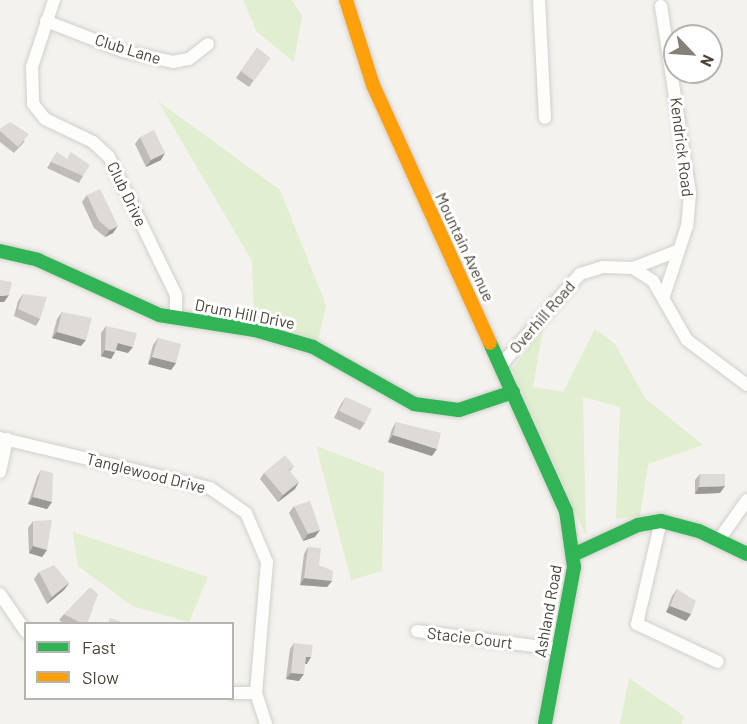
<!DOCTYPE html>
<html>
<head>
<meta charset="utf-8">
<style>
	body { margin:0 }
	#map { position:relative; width:747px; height:724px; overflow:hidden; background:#f4f2ee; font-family:Barlow,sans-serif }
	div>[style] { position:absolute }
	.green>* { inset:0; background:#e1eecf }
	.roads { filter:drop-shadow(0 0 2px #d2d0cb) drop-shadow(0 0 2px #d2d0cb) }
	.street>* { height:12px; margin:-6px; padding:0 6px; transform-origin:6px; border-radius:6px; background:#fdfdfc }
	.fast>* { height:14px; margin:-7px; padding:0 7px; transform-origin:7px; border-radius:7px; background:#30b455 }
	.slow>* { height:14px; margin:-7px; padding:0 7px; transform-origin:7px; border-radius:7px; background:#ff9f0a }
	.wall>* { inset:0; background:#bfbcb8 }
	.shaded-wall>* { inset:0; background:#9b9996 }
	.building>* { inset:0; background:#dedbd6 }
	span { translate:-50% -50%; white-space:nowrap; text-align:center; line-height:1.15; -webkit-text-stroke:6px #fff; paint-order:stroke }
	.street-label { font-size:16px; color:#4b4439 }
	.legend { position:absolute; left:24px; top:622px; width:210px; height:78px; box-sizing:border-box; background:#fff; border:2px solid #b7b4b0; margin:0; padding:8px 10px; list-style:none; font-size:18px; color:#4b4439 }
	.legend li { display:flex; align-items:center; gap:12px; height:30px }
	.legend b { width:30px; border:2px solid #b7b4b0 }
	.north { position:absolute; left:663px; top:24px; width:60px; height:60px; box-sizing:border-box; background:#fff; border:2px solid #b7b4b0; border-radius:50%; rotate:115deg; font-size:16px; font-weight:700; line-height:24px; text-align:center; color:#4b4439 }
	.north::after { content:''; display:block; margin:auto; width:21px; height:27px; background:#868178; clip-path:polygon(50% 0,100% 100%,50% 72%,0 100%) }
</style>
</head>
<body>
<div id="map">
	<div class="green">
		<div style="clip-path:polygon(243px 0,292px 0,302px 16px,294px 62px,257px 32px)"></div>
		<div style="clip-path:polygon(158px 101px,280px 190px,326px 305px,318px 341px,254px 318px,252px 261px)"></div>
		<div style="clip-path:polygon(543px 329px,533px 387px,563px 392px,595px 329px,615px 344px,645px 398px,703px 445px,648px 464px,640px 516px,616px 519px,620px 407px,583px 397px,586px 536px,512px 369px)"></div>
		<div style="clip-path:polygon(316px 446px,384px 472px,382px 571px,351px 580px)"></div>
		<div style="clip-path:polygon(73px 532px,208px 577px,189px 622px,132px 606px,78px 566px)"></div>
		<div style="clip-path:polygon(629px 678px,684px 716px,682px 724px,620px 724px)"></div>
	</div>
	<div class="roads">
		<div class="street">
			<div style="left:54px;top:0;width:71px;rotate:108.2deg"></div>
			<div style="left:32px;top:67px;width:37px;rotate:88deg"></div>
			<div style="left:33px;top:104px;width:19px;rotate:51deg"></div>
			<div style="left:45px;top:119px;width:53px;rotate:25.6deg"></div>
			<div style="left:93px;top:142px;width:22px;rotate:43deg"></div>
			<div style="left:109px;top:157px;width:153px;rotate:64.1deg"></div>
			<div style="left:176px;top:295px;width:22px;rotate:90deg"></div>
			<div style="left:539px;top:0;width:118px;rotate:87.1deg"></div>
			<div style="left:661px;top:6px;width:190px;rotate:81.2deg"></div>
			<div style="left:690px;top:194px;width:32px;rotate:95deg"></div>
			<div style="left:687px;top:226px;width:74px;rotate:108.2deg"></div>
			<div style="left:46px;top:21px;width:83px;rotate:21.3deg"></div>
			<div style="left:123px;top:51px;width:51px;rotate:12.4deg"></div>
			<div style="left:173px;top:62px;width:16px;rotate:-11deg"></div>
			<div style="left:189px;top:59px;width:24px;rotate:-38deg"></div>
			<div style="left:633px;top:268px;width:47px;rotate:-21.1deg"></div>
			<div style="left:501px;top:365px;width:121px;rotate:-49deg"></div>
			<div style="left:580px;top:274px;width:24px;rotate:-17deg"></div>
			<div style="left:603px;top:267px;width:30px;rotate:2deg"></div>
			<div style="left:633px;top:268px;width:24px;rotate:33deg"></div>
			<div style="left:653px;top:281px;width:68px;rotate:60deg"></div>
			<div style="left:687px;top:340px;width:75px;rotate:36.9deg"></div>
			<div style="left:0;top:438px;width:216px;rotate:13.4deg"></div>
			<div style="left:210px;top:488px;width:44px;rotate:34.8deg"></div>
			<div style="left:246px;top:513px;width:53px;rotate:66.8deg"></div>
			<div style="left:267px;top:562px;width:131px;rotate:94.8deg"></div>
			<div style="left:256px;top:693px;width:33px;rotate:72deg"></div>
			<div style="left:0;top:472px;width:34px;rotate:-78deg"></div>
			<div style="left:661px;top:521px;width:106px;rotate:103.1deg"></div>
			<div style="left:637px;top:624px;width:89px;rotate:25.1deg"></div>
			<div style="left:718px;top:541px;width:50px;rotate:-54.7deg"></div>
			<div style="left:0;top:594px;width:46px;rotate:55.6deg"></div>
			<div style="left:417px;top:631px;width:142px;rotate:7.3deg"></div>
			<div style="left:232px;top:693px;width:24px"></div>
		</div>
		<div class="fast">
			<div style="left:0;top:251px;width:39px;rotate:13deg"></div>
			<div style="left:38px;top:260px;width:133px;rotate:24.4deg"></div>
			<div style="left:159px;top:315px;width:97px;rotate:8.9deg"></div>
			<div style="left:255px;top:330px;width:60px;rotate:16.3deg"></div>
			<div style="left:313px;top:347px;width:116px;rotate:29.4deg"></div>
			<div style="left:414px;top:404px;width:45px;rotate:7.6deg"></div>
			<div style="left:459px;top:410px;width:57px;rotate:-18.4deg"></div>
			<div style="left:490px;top:343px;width:184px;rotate:65.7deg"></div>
			<div style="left:566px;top:511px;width:57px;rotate:81.9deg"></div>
			<div style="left:574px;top:567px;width:160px;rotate:100.5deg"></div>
			<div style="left:575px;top:554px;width:69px;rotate:-24.7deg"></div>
			<div style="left:638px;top:525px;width:23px;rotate:-10deg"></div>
			<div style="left:661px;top:521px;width:39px;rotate:15deg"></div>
			<div style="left:699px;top:531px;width:53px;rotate:25.6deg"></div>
		</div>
		<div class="slow">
			<div style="left:346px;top:0;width:89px;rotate:72.4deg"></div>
			<div style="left:373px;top:85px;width:283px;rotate:65.6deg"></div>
		</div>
	</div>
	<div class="wall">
		<div style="clip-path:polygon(257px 48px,270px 58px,249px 87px,236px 78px)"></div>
		<div style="clip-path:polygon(0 129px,25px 141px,14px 153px,0 142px)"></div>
		<div style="clip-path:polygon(140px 137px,161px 160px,146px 167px,135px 144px)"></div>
		<div style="clip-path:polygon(57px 152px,83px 176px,79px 183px,47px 168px)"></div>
		<div style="clip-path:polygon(87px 195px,113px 233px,105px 237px,94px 228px,82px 202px)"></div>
		<div style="clip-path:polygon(23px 294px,40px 319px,36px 326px,14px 316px,18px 301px)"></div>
		<div style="clip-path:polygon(62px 312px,81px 346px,52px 338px,57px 319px)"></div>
		<div style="clip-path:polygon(106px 326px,128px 353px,116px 350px,111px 359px,101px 356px,101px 333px)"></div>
		<div style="clip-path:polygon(158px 338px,176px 363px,171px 370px,148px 364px,153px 345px)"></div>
		<div style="clip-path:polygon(346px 397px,365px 423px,360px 430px,334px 418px,341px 404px)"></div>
		<div style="clip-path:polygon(396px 422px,432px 456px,388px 442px,392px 429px)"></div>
		<div style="clip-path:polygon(294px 466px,290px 471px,295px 489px,278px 502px,260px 479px,264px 473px)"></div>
		<div style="clip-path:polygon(41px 470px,52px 502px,47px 509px,28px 504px,37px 477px)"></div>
		<div style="clip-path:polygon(700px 474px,720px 493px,695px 494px,695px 480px)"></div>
		<div style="clip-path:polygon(294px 506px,315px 537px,303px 541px,289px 513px)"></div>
		<div style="clip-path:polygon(33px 521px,47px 550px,42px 557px,29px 553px,28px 528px)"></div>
		<div style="clip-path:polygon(308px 547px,319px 565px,332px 581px,327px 587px,300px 585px,304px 554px)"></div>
		<div style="clip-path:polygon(39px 572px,69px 583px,64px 590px,47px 604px,34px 579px)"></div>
		<div style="clip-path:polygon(677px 589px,691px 614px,686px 621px,666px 612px,672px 596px)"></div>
		<div style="clip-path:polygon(64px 614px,87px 624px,65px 624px,59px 620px)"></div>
		<div style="clip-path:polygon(294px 643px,307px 664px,305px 664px,299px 681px,286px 679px,290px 649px)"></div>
	</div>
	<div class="shaded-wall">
		<div style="clip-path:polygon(165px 153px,161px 160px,146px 167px,151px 160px)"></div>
		<div style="clip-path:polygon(118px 226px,113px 233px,105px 237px,110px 230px)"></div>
		<div style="clip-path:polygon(9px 295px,4px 302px,0 302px,0 296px)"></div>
		<div style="clip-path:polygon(57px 332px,86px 340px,81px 346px,52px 338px)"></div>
		<div style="clip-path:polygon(118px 343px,133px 347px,128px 353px,113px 349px)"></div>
		<div style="clip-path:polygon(105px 350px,115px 352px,111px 359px,101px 356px)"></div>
		<div style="clip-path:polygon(152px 357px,176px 363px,171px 370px,148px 364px)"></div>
		<div style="clip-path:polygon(393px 435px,437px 449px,432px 456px,388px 442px)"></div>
		<div style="clip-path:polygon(299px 482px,295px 489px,278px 502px,283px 495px)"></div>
		<div style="clip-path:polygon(725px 486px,720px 493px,695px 494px,699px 487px)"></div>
		<div style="clip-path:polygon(33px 497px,52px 502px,47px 509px,28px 504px)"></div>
		<div style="clip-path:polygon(320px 530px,315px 537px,303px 541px,308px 534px)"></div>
		<div style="clip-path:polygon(33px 546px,47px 550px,42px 557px,29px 553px)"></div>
		<div style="clip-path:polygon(304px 578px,332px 581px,327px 587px,300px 585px)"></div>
		<div style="clip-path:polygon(69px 583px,64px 590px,47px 604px,52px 597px)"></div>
		<div style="clip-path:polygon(670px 606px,691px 614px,686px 621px,666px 612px)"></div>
		<div style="clip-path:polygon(306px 657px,311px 657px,307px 664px,301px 663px)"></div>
		<div style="clip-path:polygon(291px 673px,304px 674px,299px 681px,286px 679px)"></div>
	</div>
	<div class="building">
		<div style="clip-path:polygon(257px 48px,270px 58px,254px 81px,241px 71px)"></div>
		<div style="clip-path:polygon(10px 122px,29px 134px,18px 147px,0 131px,0 129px)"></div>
		<div style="clip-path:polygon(154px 130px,165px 153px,151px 160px,140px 137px)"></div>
		<div style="clip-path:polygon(57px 152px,67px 159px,71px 152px,90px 165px,83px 176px,51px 162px)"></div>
		<div style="clip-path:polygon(100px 189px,118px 226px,110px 230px,99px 221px,87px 195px)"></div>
		<div style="clip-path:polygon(0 280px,12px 282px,9px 295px,0 296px)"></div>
		<div style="clip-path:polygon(23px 294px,47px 297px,40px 319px,18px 309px)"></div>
		<div style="clip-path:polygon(62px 312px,92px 318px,86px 340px,57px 332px)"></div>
		<div style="clip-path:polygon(106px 326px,137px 333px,133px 347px,118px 343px,115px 352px,105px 350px)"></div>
		<div style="clip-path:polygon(158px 338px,181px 344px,176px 363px,152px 357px)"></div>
		<div style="clip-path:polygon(346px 397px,372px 409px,365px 423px,339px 411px)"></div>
		<div style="clip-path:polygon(396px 422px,441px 433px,437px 449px,393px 435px)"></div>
		<div style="clip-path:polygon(285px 455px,294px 466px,289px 470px,299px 482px,283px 495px,264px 473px)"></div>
		<div style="clip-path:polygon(41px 470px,53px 473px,52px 502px,33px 497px)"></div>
		<div style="clip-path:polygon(700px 474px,725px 474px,725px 486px,699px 487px)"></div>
		<div style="clip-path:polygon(310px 501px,320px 530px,308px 534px,294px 506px)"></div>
		<div style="clip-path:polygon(52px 520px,47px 550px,33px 546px,33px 521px)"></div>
		<div style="clip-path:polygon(308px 547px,321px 548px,319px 565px,333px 571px,332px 581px,304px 578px)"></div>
		<div style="clip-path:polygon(54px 565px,69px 583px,52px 597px,39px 572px)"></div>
		<div style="clip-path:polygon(90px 587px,98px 594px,87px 624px,83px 624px,64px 614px)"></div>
		<div style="clip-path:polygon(677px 589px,696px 601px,691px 614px,670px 606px)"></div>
		<div style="clip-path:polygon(110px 618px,128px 624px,108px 624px)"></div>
		<div style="clip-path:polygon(294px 643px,313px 645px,311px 657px,306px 657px,304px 674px,291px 673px)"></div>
	</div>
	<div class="street-label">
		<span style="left:128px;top:49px;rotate:17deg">Club Lane</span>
		<span style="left:682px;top:147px;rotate:83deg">Kendrick Road</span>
		<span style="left:127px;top:194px;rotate:64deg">Club Drive</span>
		<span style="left:465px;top:247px;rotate:65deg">Mountain Avenue</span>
		<span style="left:245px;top:314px;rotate:11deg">Drum Hill Drive</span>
		<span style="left:542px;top:317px;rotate:-49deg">Overhill Road</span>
		<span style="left:146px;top:473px;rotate:14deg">Tanglewood Drive</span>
		<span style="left:548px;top:611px;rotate:-80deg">Ashland Road</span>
		<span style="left:470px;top:638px;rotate:7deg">Stacie Court</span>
	</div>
	<ul class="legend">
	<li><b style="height:8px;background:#30b455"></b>Fast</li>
	<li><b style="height:8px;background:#ff9f0a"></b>Slow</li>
	</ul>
	<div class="north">N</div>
</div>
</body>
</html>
